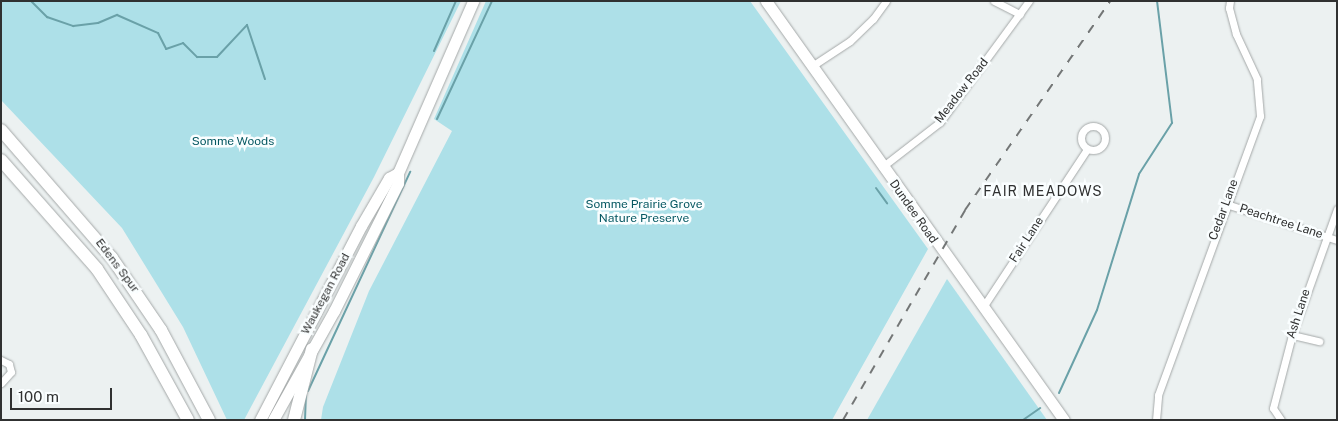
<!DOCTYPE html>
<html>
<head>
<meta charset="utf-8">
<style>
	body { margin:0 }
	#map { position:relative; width:1338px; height:421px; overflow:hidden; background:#ecf1f1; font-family:"Public Sans",sans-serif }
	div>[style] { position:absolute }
	.green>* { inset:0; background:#ade0e8 }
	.stream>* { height:2px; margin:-1px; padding:0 1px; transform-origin:1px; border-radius:1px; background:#6aa1a8 }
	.roads { filter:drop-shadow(0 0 1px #a4a8a8) drop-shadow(0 0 1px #a4a8a8) }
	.street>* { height:7px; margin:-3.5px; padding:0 3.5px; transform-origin:3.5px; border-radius:3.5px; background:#fff }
	.street>.ring { margin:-3.5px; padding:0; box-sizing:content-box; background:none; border:7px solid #fff; border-radius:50% }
	.primary>* { height:11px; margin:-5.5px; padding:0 5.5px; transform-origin:5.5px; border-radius:5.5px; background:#fff }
	.highway>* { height:12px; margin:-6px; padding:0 6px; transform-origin:6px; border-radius:6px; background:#fff }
	.rail>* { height:2px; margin-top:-1px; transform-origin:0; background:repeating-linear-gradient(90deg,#737676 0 9px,transparent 0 18px) }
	span { translate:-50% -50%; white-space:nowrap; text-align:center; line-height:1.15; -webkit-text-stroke:5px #fafeff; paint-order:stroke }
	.street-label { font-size:12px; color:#303131 }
	.park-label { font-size:12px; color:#065862 }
	.neighbourhood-label { font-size:14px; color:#303131; letter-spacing:1px }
	.frame { position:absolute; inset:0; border:2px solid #303131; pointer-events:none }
	.scale { position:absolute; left:10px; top:388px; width:102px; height:22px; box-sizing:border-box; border:2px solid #303131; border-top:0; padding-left:6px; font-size:15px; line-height:18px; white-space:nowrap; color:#303131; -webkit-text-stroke:4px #fafeff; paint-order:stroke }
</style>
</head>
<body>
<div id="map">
	<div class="green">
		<div style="clip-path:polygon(1px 1px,461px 1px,374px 177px,244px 420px,227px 420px,183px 327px,122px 228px,1px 100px)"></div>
		<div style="clip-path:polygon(486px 1px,750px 1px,928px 249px,832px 420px,321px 420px,323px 407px,369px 291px,452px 131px,434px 119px)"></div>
		<div style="clip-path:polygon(947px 279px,1047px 420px,867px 420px)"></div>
	</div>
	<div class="stream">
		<div style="left:31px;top:1px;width:23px;rotate:45deg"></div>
		<div style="left:47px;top:17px;width:28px;rotate:19deg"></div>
		<div style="left:73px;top:26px;width:25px;rotate:-7deg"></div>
		<div style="left:98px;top:23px;width:21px;rotate:-23deg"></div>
		<div style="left:117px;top:15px;width:45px;rotate:23.7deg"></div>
		<div style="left:158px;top:33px;width:18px;rotate:63deg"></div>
		<div style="left:166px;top:49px;width:18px;rotate:-19deg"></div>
		<div style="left:183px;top:43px;width:20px;rotate:45deg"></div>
		<div style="left:197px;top:57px;width:20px"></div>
		<div style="left:217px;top:57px;width:44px;rotate:-46.8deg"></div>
		<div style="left:247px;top:25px;width:57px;rotate:71.6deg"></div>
		<div style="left:434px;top:51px;width:55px;rotate:-66.3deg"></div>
		<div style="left:437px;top:119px;width:130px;rotate:-65deg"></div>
		<div style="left:876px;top:188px;width:19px;rotate:54deg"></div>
		<div style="left:308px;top:391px;width:242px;rotate:-65deg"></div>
		<div style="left:1059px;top:393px;width:91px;rotate:-65.4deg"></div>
		<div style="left:1097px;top:310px;width:142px;rotate:-72.8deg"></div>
		<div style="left:1139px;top:174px;width:61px;rotate:-57.1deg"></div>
		<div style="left:1172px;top:123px;width:123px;rotate:-97deg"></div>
		<div style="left:305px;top:420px;width:25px;rotate:-88deg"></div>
		<div style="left:1023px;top:420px;width:21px;rotate:-35deg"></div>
	</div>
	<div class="roads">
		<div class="street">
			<div style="left:994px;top:1px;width:29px;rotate:27deg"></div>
			<div style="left:812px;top:66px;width:45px;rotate:-33.3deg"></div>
			<div style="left:850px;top:41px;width:32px;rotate:-44deg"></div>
			<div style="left:873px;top:19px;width:22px;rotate:-54deg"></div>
			<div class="ring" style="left:1081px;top:126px;width:17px;height:17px"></div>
			<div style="left:882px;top:167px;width:73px;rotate:-37.8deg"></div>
			<div style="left:940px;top:122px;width:150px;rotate:-53.7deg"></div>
			<div style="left:1226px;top:204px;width:117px;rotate:18deg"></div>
			<div style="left:983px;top:307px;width:189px;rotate:-56.6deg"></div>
			<div style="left:1292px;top:335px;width:28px;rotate:13deg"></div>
			<div style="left:1px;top:360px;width:9px;rotate:27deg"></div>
			<div style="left:9px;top:364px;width:8px;rotate:76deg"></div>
			<div style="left:11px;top:372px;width:15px;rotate:132deg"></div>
			<div style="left:1156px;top:420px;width:25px;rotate:-85deg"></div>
			<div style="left:1158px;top:395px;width:297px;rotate:-69.9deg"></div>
			<div style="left:1260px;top:116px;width:37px;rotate:-95deg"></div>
			<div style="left:1257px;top:79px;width:50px;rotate:-115deg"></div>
			<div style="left:1236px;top:34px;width:27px;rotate:-105deg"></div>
			<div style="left:1229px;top:8px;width:7px;rotate:-82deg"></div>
			<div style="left:1281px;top:420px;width:14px;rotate:-124deg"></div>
			<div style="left:1273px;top:408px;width:75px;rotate:-75.4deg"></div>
			<div style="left:1292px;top:335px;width:134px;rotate:-70.3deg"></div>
		</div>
		<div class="primary">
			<div style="left:766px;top:1px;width:514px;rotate:54.58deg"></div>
			<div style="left:260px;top:420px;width:219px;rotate:-62.5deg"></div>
			<div style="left:361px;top:226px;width:56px;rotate:-59.7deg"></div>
			<div style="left:389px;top:178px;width:10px;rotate:-29deg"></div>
			<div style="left:273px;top:420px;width:125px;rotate:-60.8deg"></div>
			<div style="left:334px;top:311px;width:143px;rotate:-63.4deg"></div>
			<div style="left:398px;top:183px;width:10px;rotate:-90deg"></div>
			<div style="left:398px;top:173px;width:188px;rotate:-66.4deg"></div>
		</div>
		<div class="highway">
			<div style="left:1px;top:130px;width:169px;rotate:49.1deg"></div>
			<div style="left:112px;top:258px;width:87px;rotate:55.8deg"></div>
			<div style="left:161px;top:330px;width:102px;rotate:61.9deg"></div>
			<div style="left:1px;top:160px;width:145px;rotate:48.6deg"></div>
			<div style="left:97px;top:269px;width:79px;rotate:56.3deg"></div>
			<div style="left:141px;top:335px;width:97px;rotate:61.1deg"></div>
			<div style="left:294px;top:420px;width:73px;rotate:-75.8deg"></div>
		</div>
	</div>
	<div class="rail">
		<div style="left:843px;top:420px;width:243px;rotate:-59.8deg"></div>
		<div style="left:965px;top:210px;width:254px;rotate:-55.2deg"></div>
	</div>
	<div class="street-label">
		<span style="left:962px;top:91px;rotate:-52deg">Meadow Road</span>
		<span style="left:1224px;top:210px;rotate:-70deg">Cedar Lane</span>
		<span style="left:913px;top:212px;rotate:55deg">Dundee Road</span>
		<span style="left:1281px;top:222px;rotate:18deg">Peachtree Lane</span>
		<span style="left:1027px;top:240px;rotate:-57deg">Fair Lane</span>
		<span style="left:117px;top:266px;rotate:53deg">Edens Spur</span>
		<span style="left:326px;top:294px;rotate:-62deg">Waukegan Road</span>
		<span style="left:1299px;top:314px;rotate:-72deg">Ash Lane</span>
	</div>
	<div class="park-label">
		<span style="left:233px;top:142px">Somme Woods</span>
		<span style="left:644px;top:212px">Somme Prairie Grove<br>Nature Preserve</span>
	</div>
	<div class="neighbourhood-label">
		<span style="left:1043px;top:191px">FAIR MEADOWS</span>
	</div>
	<div class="frame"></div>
	<div class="scale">100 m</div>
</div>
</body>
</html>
